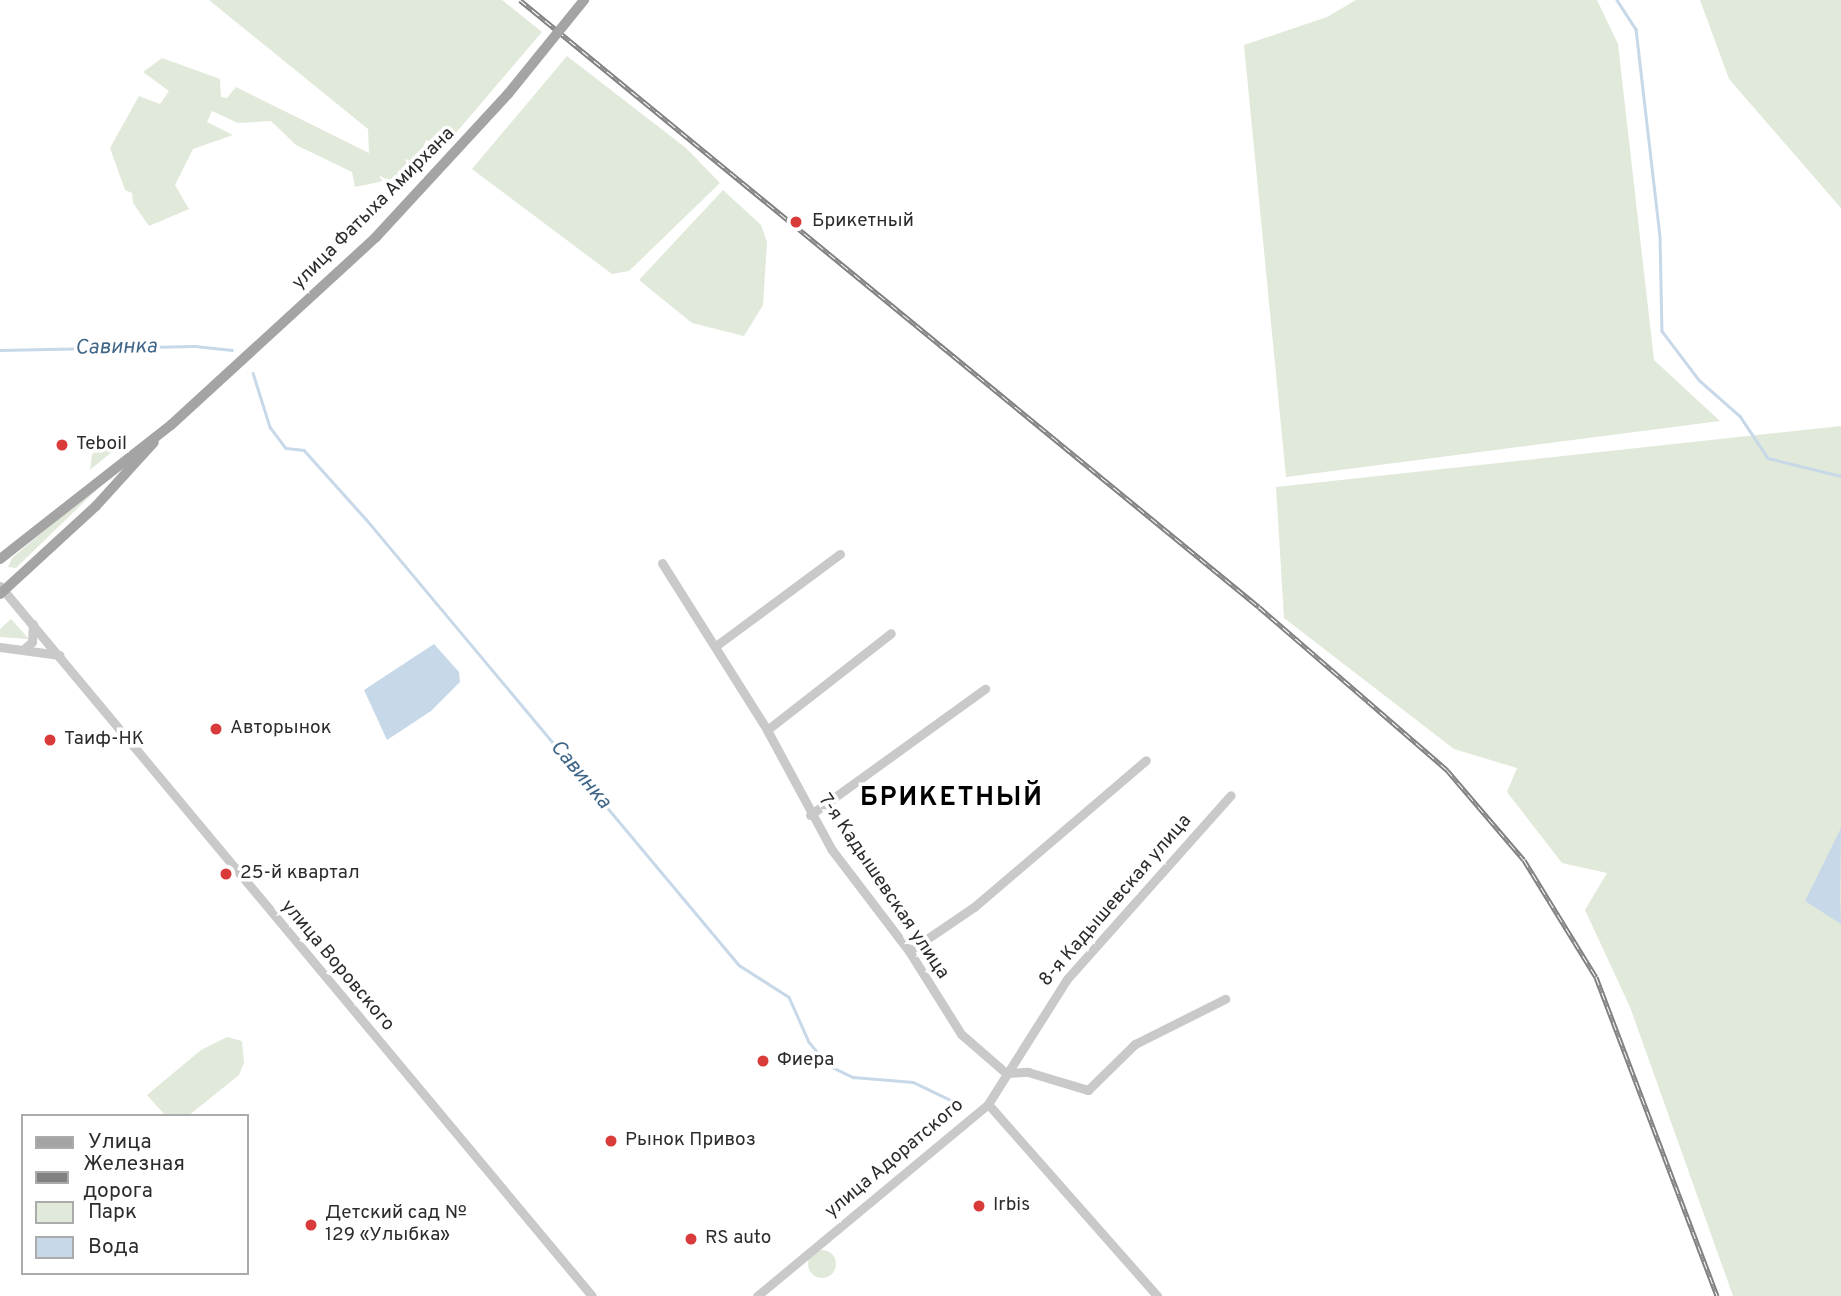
<!DOCTYPE html>
<html>
<head>
<meta charset="utf-8">
<style>
	body { margin:0 }
	#map { position:relative; width:1841px; height:1296px; overflow:hidden; background:#fff; font-family:Overpass,sans-serif }
	div>[style] { position:absolute }
	.green>* { inset:0; background:#e1e9da }
	.round { border-radius:50% }
	.water>* { inset:0; background:#c7d8e8 }
	.stream>* { height:2.5px; margin:-1.25px; padding:0 1.25px; transform-origin:1.25px; border-radius:1.25px; background:#c7d8e8 }
	.minor>* { height:9px; margin:-4.5px; padding:0 4.5px; transform-origin:4.5px; border-radius:4.5px; background:#c9c9c9 }
	.major>* { height:10px; margin:-5px; padding:0 5px; transform-origin:5px; border-radius:5px; background:#a4a4a4 }
	.rail>* { height:5px; margin-top:-2.5px; transform-origin:0; background:repeating-linear-gradient(90deg,#fff 0 8px,#818181 0 16px); box-sizing:border-box; border-block:2px solid #818181 }
	.major-bridge>* { height:10px; margin:-5px; padding:0 5px; transform-origin:5px; border-radius:5px; background:#a4a4a4 }
	.dots>* { width:19px; height:19px; translate:-50% -50%; box-sizing:border-box; border:4px solid #fff; border-radius:50% }
	span { translate:-50% -50%; white-space:nowrap; text-align:center; line-height:1.15; -webkit-text-stroke:7px #fff; paint-order:stroke }
	.street-label { font-size:19px; color:#2c2c2c }
	.poi-label { font-size:19px; color:#2c2c2c }
	.left { translate:0 -50%; text-align:left }
	.water-label { font-size:21px; color:#406688; font-style:italic }
	.district-label { font-size:26px; color:#000; font-weight:700; letter-spacing:2px }
	.legend { position:absolute; left:21px; top:1114px; width:228px; height:161px; box-sizing:border-box; background:#fff; border:2px solid #ababab; margin:0; padding:9px 12px; list-style:none; font-size:21px; color:#2c2c2c }
	.legend li { display:flex; align-items:center; gap:14px; height:35px }
	.legend b { width:35px; border:2px solid #ababab }
</style>
</head>
<body>
<div id="map">
	<div class="green">
		<div style="clip-path:polygon(209px 0,502px 0,542px 32px,443px 148px,426px 140px,412px 175px,355px 187px,352px 172px,296px 145px,271px 121px,238px 123px,212px 111px,207px 122px,233px 135px,193px 149px,175px 185px,189px 209px,149px 226px,133px 203px,132px 193px,125px 190px,110px 148px,139px 96px,160px 104px,169px 91px,143px 72px,162px 58px,220px 79px,221px 97px,227px 98px,236px 87px,369px 153px,368px 129px)"></div>
		<div style="clip-path:polygon(1356px 0,1597px 0,1618px 44px,1654px 360px,1720px 421px,1286px 477px,1244px 45px,1327px 17px)"></div>
		<div style="clip-path:polygon(1700px 0,1841px 0,1841px 208px,1729px 79px)"></div>
		<div style="clip-path:polygon(567px 56px,686px 148px,720px 183px,629px 271px,612px 274px,472px 169px)"></div>
		<div style="clip-path:polygon(723px 190px,761px 225px,767px 242px,763px 305px,744px 336px,692px 323px,639px 280px)"></div>
		<div style="clip-path:polygon(1841px 426px,1841px 1296px,1733px 1296px,1630px 1007px,1585px 910px,1607px 873px,1562px 863px,1507px 792px,1517px 768px,1454px 749px,1284px 618px,1276px 487px)"></div>
		<div style="clip-path:polygon(103px 448px,113px 451px,90px 470px,92px 454px)"></div>
		<div style="clip-path:polygon(118px 469px,16px 568px,8px 567px,12px 558px)"></div>
		<div style="clip-path:polygon(11px 619px,29px 639px,0 637px,0 629px)"></div>
		<div style="clip-path:polygon(227px 1037px,242px 1041px,244px 1063px,239px 1075px,188px 1116px,166px 1116px,147px 1095px,201px 1050px)"></div>
		<div class="round" style="left:808px;top:1250px;width:28px;height:28px"></div>
	</div>
	<div class="water">
		<div style="clip-path:polygon(434px 644px,459px 672px,460px 682px,431px 711px,387px 740px,364px 690px)"></div>
		<div style="clip-path:polygon(1841px 828px,1840px 900px,1841px 924px,1805px 901px)"></div>
	</div>
	<div class="stream">
		<div style="left:1617px;top:0;width:35px;rotate:57deg"></div>
		<div style="left:1636px;top:29px;width:209px;rotate:83.4deg"></div>
		<div style="left:1660px;top:237px;width:94px;rotate:88.8deg"></div>
		<div style="left:1662px;top:331px;width:61px;rotate:52.9deg"></div>
		<div style="left:1699px;top:380px;width:55px;rotate:41.3deg"></div>
		<div style="left:1740px;top:416px;width:50px;rotate:56.3deg"></div>
		<div style="left:1768px;top:458px;width:75px;rotate:13.9deg"></div>
		<div style="left:0;top:350px;width:195px;rotate:-1.2deg"></div>
		<div style="left:195px;top:346px;width:37px;rotate:6deg"></div>
		<div style="left:253px;top:373px;width:57px;rotate:72.5deg"></div>
		<div style="left:270px;top:427px;width:26px;rotate:53deg"></div>
		<div style="left:286px;top:448px;width:18px;rotate:6deg"></div>
		<div style="left:304px;top:450px;width:93px;rotate:48.1deg"></div>
		<div style="left:366px;top:519px;width:581px;rotate:50.09deg"></div>
		<div style="left:739px;top:965px;width:59px;rotate:32.6deg"></div>
		<div style="left:789px;top:997px;width:49px;rotate:66deg"></div>
		<div style="left:809px;top:1042px;width:30px;rotate:50deg"></div>
		<div style="left:828px;top:1065px;width:28px;rotate:26deg"></div>
		<div style="left:853px;top:1077px;width:60px;rotate:4.8deg"></div>
		<div style="left:913px;top:1082px;width:53px;rotate:25.6deg"></div>
	</div>
	<div class="minor">
		<div style="left:662px;top:563px;width:197px;rotate:57.8deg"></div>
		<div style="left:767px;top:730px;width:136px;rotate:61.6deg"></div>
		<div style="left:832px;top:850px;width:127px;rotate:52.7deg"></div>
		<div style="left:909px;top:951px;width:98px;rotate:57.9deg"></div>
		<div style="left:961px;top:1034px;width:60px;rotate:40.9deg"></div>
		<div style="left:1006px;top:1073px;width:22px;rotate:-3deg"></div>
		<div style="left:1028px;top:1072px;width:63px;rotate:16.7deg"></div>
		<div style="left:1088px;top:1090px;width:66px;rotate:-44.4deg"></div>
		<div style="left:1135px;top:1044px;width:101px;rotate:-26.6deg"></div>
		<div style="left:0;top:586px;width:924px;rotate:50.18deg"></div>
		<div style="left:717px;top:645px;width:153px;rotate:-36.5deg"></div>
		<div style="left:0;top:647px;width:60px;rotate:7.7deg"></div>
		<div style="left:25px;top:648px;width:9px;rotate:-41deg"></div>
		<div style="left:32px;top:642px;width:18px;rotate:-87deg"></div>
		<div style="left:767px;top:730px;width:157px;rotate:-38deg"></div>
		<div style="left:810px;top:815px;width:216px;rotate:-35.8deg"></div>
		<div style="left:909px;top:951px;width:78px;rotate:-34.1deg"></div>
		<div style="left:974px;top:907px;width:226px;rotate:-40.5deg"></div>
		<div style="left:988px;top:1104px;width:256px;rotate:48.6deg"></div>
		<div style="left:757px;top:1296px;width:300px;rotate:-39.7deg"></div>
		<div style="left:988px;top:1104px;width:148px;rotate:-57.7deg"></div>
		<div style="left:1067px;top:979px;width:246px;rotate:-48.3deg"></div>
	</div>
	<div class="major">
		<div style="left:0;top:559px;width:217px;rotate:-38.1deg"></div>
		<div style="left:171px;top:425px;width:278px;rotate:-42.5deg"></div>
		<div style="left:0;top:594px;width:130px;rotate:-42.5deg"></div>
		<div style="left:96px;top:506px;width:86px;rotate:-47.8deg"></div>
	</div>
	<div class="rail">
		<div style="left:520px;top:0;width:956px;rotate:39.4deg"></div>
		<div style="left:1259px;top:607px;width:249px;rotate:40.9deg"></div>
		<div style="left:1447px;top:770px;width:118px;rotate:49.5deg"></div>
		<div style="left:1524px;top:860px;width:137px;rotate:58.4deg"></div>
		<div style="left:1596px;top:977px;width:341px;rotate:69.2deg"></div>
	</div>
	<div class="major-bridge">
		<div style="left:376px;top:237px;width:195px;rotate:-47.3deg"></div>
		<div style="left:508px;top:94px;width:121px;rotate:-51deg"></div>
	</div>
	<div class="dots">
		<div style="left:796px;top:222px;background:#d83b39"></div>
		<div style="left:62px;top:445px;background:#d83b39"></div>
		<div style="left:216px;top:729px;background:#d83b39"></div>
		<div style="left:50px;top:740px;background:#d83b39"></div>
		<div style="left:226px;top:874px;background:#d83b39"></div>
		<div style="left:763px;top:1061px;background:#d83b39"></div>
		<div style="left:611px;top:1141px;background:#d83b39"></div>
		<div style="left:979px;top:1206px;background:#d83b39"></div>
		<div style="left:311px;top:1225px;background:#d83b39"></div>
		<div style="left:691px;top:1239px;background:#d83b39"></div>
	</div>
	<div class="street-label">
		<span style="left:374px;top:209px;rotate:-45deg">улица Фатыха Амирхана</span>
		<span style="left:883px;top:887px;rotate:56deg">7-я Кадышевская улица</span>
		<span style="left:1116px;top:901px;rotate:-49deg">8-я Кадышевская улица</span>
		<span style="left:337px;top:966px;rotate:50deg">улица Воровского</span>
		<span style="left:895px;top:1159px;rotate:-40deg">улица Адоратского</span>
	</div>
	<div class="poi-label">
		<span class="left" style="left:812px;top:222px">Брикетный</span>
		<span class="left" style="left:76px;top:445px">Teboil</span>
		<span class="left" style="left:230px;top:729px">Авторынок</span>
		<span class="left" style="left:64px;top:740px">Таиф-НК</span>
		<span class="left" style="left:240px;top:874px">25-й квартал</span>
		<span class="left" style="left:777px;top:1061px">Фиера</span>
		<span class="left" style="left:625px;top:1141px">Рынок Привоз</span>
		<span class="left" style="left:993px;top:1206px">Irbis</span>
		<span class="left" style="left:325px;top:1225px">Детский сад №<br>129 «Улыбка»</span>
		<span class="left" style="left:705px;top:1239px">RS auto</span>
	</div>
	<div class="water-label">
		<span style="left:116px;top:348px;rotate:-1deg">Савинка</span>
		<span style="left:580px;top:775px;rotate:50deg">Савинка</span>
	</div>
	<div class="district-label">
		<span style="left:952px;top:799px">БРИКЕТНЫЙ</span>
	</div>
	<ul class="legend">
	<li><b style="height:9px;background:#a4a4a4"></b>Улица</li>
	<li><b style="height:9px;background:#818181"></b>Железная дорога</li>
	<li><b style="height:19px;background:#e1e9da"></b>Парк</li>
	<li><b style="height:19px;background:#c7d8e8"></b>Вода</li>
	</ul>
</div>
</body>
</html>
